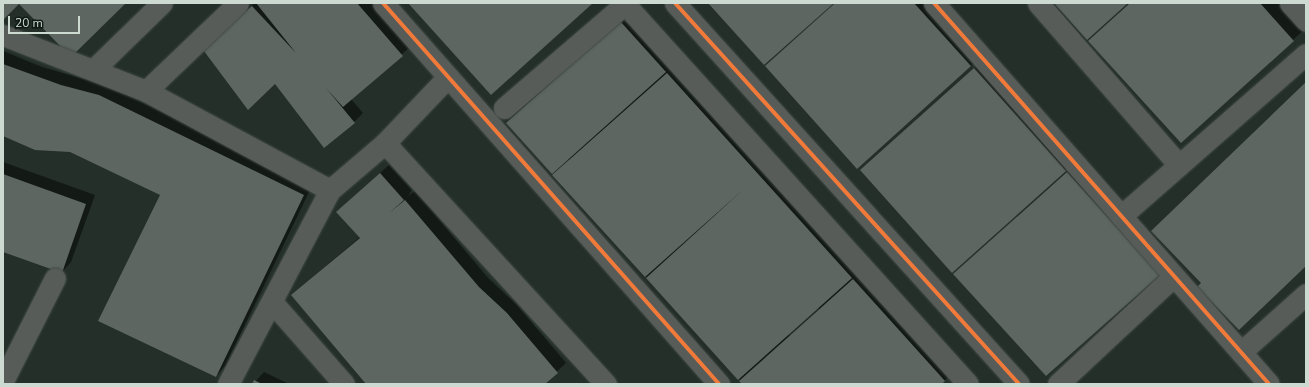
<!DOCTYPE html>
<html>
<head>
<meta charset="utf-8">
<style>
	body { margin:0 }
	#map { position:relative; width:1309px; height:387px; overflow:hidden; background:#242f29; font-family:"Nunito Sans",sans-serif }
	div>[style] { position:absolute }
	.shadow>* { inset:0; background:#0007 }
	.building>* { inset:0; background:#5d6661 }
	.roads { filter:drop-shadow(0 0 1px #404a44) drop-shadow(0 0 1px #404a44) }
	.street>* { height:21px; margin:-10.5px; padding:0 10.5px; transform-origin:10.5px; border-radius:10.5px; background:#575c59 }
	.cycleway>* { height:4px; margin:-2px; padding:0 2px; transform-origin:2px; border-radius:2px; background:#f17a3a }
	span { translate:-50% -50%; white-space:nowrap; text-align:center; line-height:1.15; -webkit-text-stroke:4px #101a14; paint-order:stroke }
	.frame { position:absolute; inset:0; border:4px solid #cddad2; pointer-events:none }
	.scale { position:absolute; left:8px; top:16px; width:72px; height:18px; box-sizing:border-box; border:2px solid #cddad2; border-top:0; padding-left:5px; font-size:12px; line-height:14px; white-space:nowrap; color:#cddad2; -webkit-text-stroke:3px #101a14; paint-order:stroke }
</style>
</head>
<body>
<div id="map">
	<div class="shadow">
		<div style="clip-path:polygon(255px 3px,374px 3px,411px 46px,351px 99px,363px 113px,354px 122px,275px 82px,211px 38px)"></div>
		<div style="clip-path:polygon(835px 3px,938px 3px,983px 53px,971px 66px,766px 66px)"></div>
		<div style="clip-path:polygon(1130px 3px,1283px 3px,1306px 28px,1181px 142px,1089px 41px)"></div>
		<div style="clip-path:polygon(evenodd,633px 9px,957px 368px,941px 384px,743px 384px,554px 175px,569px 160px,507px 123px,633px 9px,818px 307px,819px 309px,789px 336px,788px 334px,818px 307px)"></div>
		<div style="clip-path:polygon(3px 51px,42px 67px,108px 86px,312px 186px,225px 366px,216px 376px,161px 195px,71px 151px,3px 134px)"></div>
		<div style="clip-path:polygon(987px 57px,1078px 158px,952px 272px,874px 158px)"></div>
		<div style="clip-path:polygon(1080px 160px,1171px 261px,967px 262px)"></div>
		<div style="clip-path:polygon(3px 162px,95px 195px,71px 262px,62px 272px,3px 251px)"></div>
		<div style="clip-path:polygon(389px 165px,412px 190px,408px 196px,415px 191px,488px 278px,516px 304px,566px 363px,543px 384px,367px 384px,292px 295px,360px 237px,347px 203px)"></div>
		<div style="clip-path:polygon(264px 372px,289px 384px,253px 384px)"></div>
	</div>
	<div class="building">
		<div style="clip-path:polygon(3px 3px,126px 3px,71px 57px,19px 4px,3px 20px)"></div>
		<div style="clip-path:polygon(256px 3px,357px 3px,403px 56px,343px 107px,326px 88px,355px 123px,324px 148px,275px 84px,248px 110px,201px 47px,252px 6px,296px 53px)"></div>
		<div style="clip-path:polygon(408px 3px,593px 3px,491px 95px)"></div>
		<div style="clip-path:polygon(708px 3px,834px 3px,764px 65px)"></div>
		<div style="clip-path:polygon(835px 3px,914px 3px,971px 66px,857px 169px,765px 66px)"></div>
		<div style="clip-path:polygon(1054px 3px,1128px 3px,1087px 40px)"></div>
		<div style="clip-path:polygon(1130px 3px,1260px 3px,1294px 41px,1181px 143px,1088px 41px)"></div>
		<div style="clip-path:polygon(620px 21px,666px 72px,552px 174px,506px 123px)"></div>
		<div style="clip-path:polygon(3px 64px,61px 85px,99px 95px,304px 195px,216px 377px,98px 321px,160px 195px,70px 152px,35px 150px,3px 136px)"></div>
		<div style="clip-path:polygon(974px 68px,1066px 171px,952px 273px,860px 170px)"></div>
		<div style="clip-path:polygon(667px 73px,852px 278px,738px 380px,646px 278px,745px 188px,645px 277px,552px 175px)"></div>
		<div style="clip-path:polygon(1306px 82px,1306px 266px,1239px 330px,1197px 287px,1201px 283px,1151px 231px)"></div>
		<div style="clip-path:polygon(1067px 172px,1160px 275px,1046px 376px,953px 274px)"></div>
		<div style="clip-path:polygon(380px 173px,404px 200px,389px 213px,405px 200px,479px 287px,507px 313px,558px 373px,545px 384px,366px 384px,291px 295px,360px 238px,336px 212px)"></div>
		<div style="clip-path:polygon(3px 174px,86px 204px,62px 273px,3px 252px)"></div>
		<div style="clip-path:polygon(853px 279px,945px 381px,942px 384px,742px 384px,739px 381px)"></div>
		<div style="clip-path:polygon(254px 380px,262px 384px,252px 384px)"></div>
	</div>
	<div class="roads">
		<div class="street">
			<div style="left:383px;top:3px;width:508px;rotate:48.59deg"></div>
			<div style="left:624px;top:3px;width:513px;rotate:47.92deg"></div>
			<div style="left:675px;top:3px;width:513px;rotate:47.92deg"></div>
			<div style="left:934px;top:3px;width:507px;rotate:48.68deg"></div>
			<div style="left:1038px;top:3px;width:215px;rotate:49deg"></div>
			<div style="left:1290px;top:3px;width:24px;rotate:48deg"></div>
			<div style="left:3px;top:35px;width:154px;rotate:21.4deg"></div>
			<div style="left:146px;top:91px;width:209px;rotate:28.3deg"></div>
			<div style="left:93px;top:70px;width:96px;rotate:-44.2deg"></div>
			<div style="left:146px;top:91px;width:127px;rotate:-43.7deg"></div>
			<div style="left:504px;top:108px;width:160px;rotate:-40.7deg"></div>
			<div style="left:385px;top:143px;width:327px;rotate:47.5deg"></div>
			<div style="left:1121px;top:216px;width:246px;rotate:-41.2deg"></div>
			<div style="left:272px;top:302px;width:109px;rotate:48.7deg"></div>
			<div style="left:1241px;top:352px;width:87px;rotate:-41.7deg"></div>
			<div style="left:3px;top:381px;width:115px;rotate:-63.2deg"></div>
			<div style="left:228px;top:384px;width:219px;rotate:-62.3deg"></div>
			<div style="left:330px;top:190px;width:72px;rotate:-40.5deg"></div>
			<div style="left:385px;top:143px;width:90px;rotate:-46.4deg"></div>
			<div style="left:1058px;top:384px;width:158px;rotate:-43deg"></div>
		</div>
	</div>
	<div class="cycleway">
		<div style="left:383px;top:3px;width:508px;rotate:48.59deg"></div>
		<div style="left:675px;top:3px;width:513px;rotate:47.92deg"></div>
		<div style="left:934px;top:3px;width:507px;rotate:48.68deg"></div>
	</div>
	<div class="frame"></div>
	<div class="scale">20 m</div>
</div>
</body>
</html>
